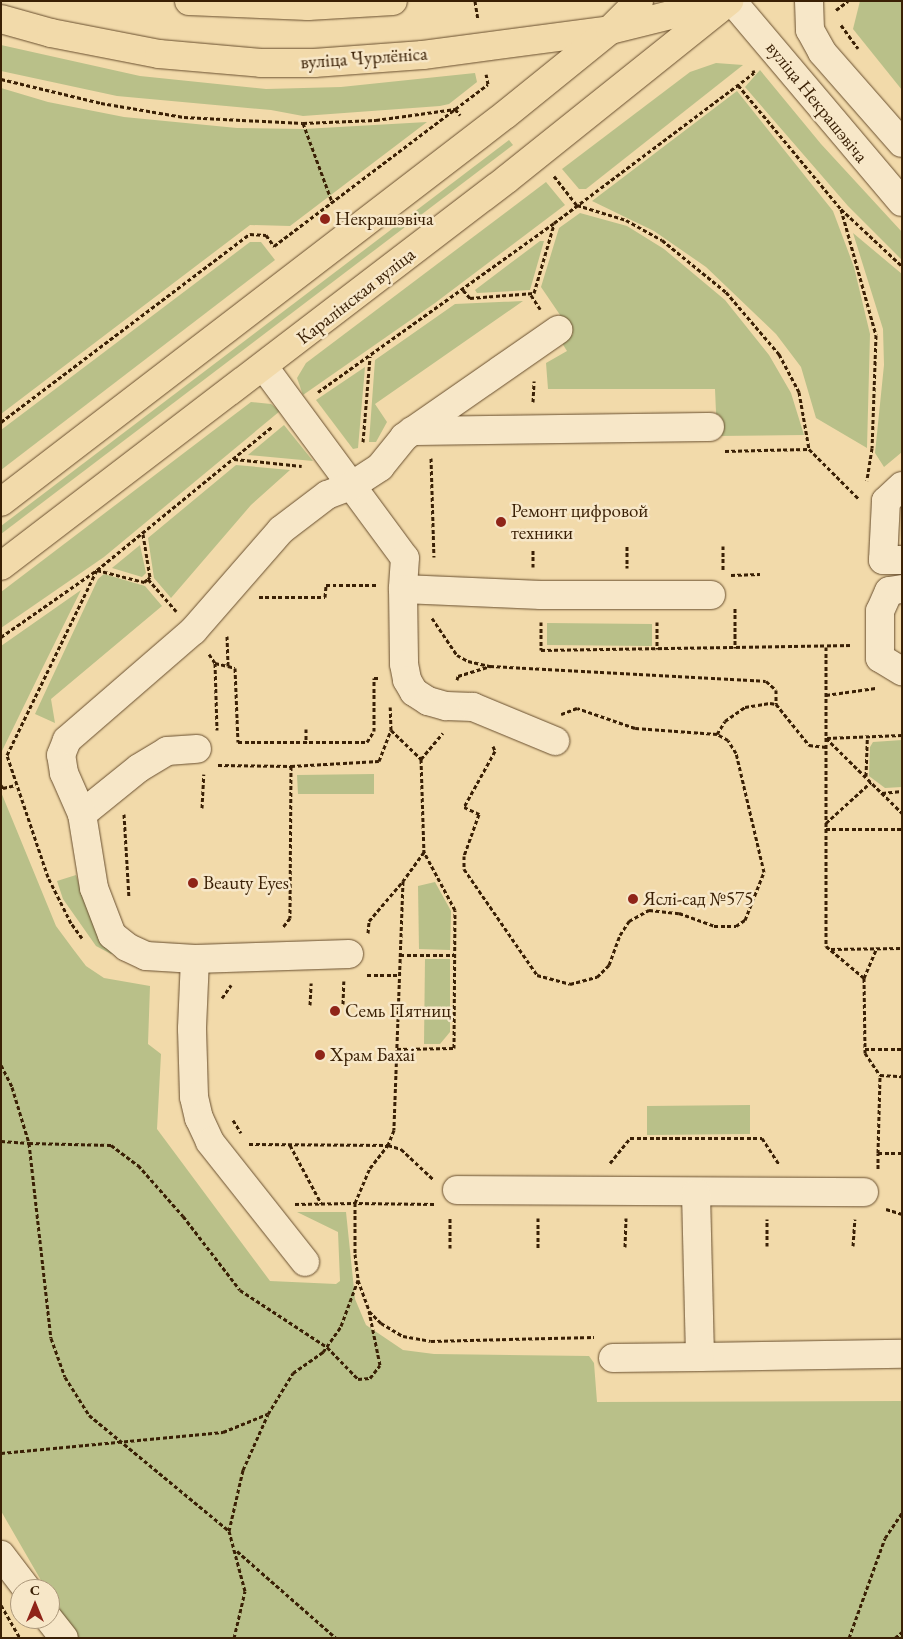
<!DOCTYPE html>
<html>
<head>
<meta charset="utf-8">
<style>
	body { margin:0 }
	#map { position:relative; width:903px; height:1639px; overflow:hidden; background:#f2daaa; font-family:"EB Garamond",serif }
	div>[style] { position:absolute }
	.green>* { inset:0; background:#b9c089 }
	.path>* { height:3px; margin-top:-1.5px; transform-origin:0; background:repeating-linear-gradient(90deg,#3a2005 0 4px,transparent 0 6.5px) }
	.roads { filter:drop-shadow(0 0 1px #684e2e) drop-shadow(0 0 1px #684e2e) }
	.minor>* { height:28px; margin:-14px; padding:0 14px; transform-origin:14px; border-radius:14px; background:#f7e7c8 }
	.major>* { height:28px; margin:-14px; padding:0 14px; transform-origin:14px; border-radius:14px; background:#f2daaa }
	.dots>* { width:14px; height:14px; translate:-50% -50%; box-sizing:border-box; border:2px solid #f7e7c8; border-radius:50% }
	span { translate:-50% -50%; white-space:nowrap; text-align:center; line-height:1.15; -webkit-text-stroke:5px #f7e7c8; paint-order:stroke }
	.street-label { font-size:19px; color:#3a2005 }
	.poi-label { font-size:19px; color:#3a2005 }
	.left { translate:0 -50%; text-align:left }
	.frame { position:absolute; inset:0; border:2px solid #3a2005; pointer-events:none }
	.north { position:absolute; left:10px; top:1579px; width:50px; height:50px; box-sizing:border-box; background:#f7e7c8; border:1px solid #ab977a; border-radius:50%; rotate:0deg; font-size:14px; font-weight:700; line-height:20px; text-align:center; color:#3a2005 }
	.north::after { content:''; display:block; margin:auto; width:18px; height:22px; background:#8f2418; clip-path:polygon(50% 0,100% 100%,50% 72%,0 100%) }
</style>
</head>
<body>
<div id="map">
	<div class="green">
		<div style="clip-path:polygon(860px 1px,902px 1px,902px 90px,853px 29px)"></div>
		<div style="clip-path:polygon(1px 45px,140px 76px,266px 89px,341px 87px,475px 73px,477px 82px,449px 104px,440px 106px,303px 116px,271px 110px,117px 96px,1px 71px)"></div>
		<div style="clip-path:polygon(716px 63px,743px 65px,586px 189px,579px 189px,562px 169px,690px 72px)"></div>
		<div style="clip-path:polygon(760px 70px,821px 144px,902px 232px,902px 260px,848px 206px,745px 87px)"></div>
		<div style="clip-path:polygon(1px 88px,48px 102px,124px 117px,237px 128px,304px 129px,427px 122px,290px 226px,250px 225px,1px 414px)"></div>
		<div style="clip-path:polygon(737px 91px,833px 211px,854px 267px,870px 334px,867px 448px,816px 418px,801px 367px,776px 334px,706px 267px,654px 231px,592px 201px)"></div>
		<div style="clip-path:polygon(509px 140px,513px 145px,1px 534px,1px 526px)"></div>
		<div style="clip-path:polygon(546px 182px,565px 205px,435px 303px,303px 395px,297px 378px,306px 363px)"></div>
		<div style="clip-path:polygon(580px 213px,627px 226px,664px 249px,725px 300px,769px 355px,791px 393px,804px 435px,717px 436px,715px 389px,548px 389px,546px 363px,567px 351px,562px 343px,573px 334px,541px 287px,559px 228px)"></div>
		<div style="clip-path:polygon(853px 233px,902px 274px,902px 452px,884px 467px,875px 453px,884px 365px,883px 329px)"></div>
		<div style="clip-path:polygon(540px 241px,544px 241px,530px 290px,477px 293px,475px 290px)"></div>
		<div style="clip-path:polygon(250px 242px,261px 242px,275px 260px,1px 470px,1px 430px)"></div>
		<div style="clip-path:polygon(523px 301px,375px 404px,387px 422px,376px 442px,369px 442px,375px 360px,455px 304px)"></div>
		<div style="clip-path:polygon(365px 367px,358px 448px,353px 449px,316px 400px)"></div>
		<div style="clip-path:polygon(251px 402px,271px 404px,280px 411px,104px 557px,1px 628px,1px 592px)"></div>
		<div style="clip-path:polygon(284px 425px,313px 461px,248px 455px)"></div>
		<div style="clip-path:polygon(236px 465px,290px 470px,251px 505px,171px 598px,154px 578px,148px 538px)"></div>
		<div style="clip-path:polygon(140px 545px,146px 573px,142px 577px,112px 568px)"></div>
		<div style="clip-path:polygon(104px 574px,145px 586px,162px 606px,51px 699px,55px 723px,35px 714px,98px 579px)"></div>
		<div style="clip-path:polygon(81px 590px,40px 673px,1px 753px,1px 646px)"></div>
		<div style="clip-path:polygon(547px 623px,652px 624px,652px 646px,547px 645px)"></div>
		<div style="clip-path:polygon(902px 740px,902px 787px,885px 788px,869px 776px,870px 747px,873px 742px)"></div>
		<div style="clip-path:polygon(374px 774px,374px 794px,298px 794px,297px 775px)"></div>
		<div style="clip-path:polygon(1px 792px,56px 926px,73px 949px,86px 966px,104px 978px,150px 986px,148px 1044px,161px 1054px,157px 1129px,270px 1281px,336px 1284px,340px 1281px,338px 1232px,297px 1212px,346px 1212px,355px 1299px,366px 1325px,403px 1350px,434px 1354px,589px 1356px,594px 1363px,597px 1402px,902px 1401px,902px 1638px,75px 1638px,50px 1596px,50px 1589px,46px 1589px,1px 1511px)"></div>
		<div style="clip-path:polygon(76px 875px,92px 921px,113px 953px,111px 954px,96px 946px,63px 899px,57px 881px)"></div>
		<div style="clip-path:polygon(435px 882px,451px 911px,450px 950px,419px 949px,418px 886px)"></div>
		<div style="clip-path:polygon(425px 959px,450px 959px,450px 1032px,440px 1044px,424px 1044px)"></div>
		<div style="clip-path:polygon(750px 1105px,750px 1134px,647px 1135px,647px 1106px)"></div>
	</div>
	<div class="path">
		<div style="left:475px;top:1px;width:19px;rotate:81deg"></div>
		<div style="left:836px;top:10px;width:15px;rotate:-37deg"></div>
		<div style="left:841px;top:25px;width:29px;rotate:54deg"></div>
		<div style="left:1px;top:79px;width:103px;rotate:13.5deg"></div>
		<div style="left:101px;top:103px;width:84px;rotate:9.6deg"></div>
		<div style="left:184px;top:117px;width:119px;rotate:2.9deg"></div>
		<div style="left:303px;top:123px;width:73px;rotate:-2.4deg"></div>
		<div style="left:376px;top:120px;width:80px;rotate:-7.9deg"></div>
		<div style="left:455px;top:109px;width:8px;rotate:50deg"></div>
		<div style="left:738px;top:85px;width:161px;rotate:50.3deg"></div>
		<div style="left:841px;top:209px;width:83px;rotate:43.1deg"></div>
		<div style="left:303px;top:123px;width:84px;rotate:69.8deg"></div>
		<div style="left:554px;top:176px;width:37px;rotate:52deg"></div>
		<div style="left:577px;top:205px;width:51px;rotate:17deg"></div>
		<div style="left:626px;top:220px;width:41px;rotate:29.1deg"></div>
		<div style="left:662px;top:240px;width:82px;rotate:39.1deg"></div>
		<div style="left:726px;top:292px;width:82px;rotate:49.5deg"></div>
		<div style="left:779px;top:354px;width:43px;rotate:62.2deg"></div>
		<div style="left:799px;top:392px;width:58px;rotate:80deg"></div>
		<div style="left:841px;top:209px;width:131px;rotate:74.5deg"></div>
		<div style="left:876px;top:335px;width:113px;rotate:92deg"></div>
		<div style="left:872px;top:448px;width:33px;rotate:99deg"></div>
		<div style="left:463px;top:290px;width:11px;rotate:49deg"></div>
		<div style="left:470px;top:298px;width:64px;rotate:-4.5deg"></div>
		<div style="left:534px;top:293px;width:72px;rotate:-73.8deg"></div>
		<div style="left:531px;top:295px;width:17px;rotate:57deg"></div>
		<div style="left:318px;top:392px;width:290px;rotate:-35.6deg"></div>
		<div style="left:554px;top:223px;width:250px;rotate:-36.9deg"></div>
		<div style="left:754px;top:73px;width:3px;rotate:-108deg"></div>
		<div style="left:533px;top:402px;width:21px;rotate:-87deg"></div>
		<div style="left:1px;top:422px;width:312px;rotate:-37.1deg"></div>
		<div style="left:250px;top:234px;width:16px;rotate:4deg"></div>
		<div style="left:266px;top:235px;width:14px;rotate:54deg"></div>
		<div style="left:274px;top:246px;width:268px;rotate:-37.1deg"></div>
		<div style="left:488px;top:84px;width:10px;rotate:-101deg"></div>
		<div style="left:363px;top:442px;width:86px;rotate:-85.3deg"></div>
		<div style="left:725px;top:451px;width:84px;rotate:-1.4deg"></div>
		<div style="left:809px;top:449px;width:71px;rotate:45deg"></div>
		<div style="left:431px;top:458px;width:99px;rotate:88.3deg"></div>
		<div style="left:234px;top:459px;width:68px;rotate:5.9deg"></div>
		<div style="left:143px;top:534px;width:44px;rotate:80.8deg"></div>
		<div style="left:150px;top:577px;width:3px;rotate:135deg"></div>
		<div style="left:627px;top:546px;width:22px;rotate:90deg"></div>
		<div style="left:723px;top:546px;width:24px;rotate:90deg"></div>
		<div style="left:533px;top:567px;width:19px;rotate:-90deg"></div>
		<div style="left:731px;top:575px;width:29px;rotate:-2deg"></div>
		<div style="left:259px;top:597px;width:66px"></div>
		<div style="left:325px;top:597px;width:12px;rotate:-85deg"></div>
		<div style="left:326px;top:585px;width:51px"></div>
		<div style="left:735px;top:608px;width:40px;rotate:90deg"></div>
		<div style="left:432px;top:618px;width:45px;rotate:56deg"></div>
		<div style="left:457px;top:655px;width:13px;rotate:29deg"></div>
		<div style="left:468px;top:661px;width:23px;rotate:13deg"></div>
		<div style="left:490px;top:666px;width:276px;rotate:3.1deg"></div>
		<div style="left:766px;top:681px;width:13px;rotate:42deg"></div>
		<div style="left:776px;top:690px;width:14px;rotate:90deg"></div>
		<div style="left:541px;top:622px;width:28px;rotate:90deg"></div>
		<div style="left:541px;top:650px;width:311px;rotate:-0.9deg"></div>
		<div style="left:657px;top:622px;width:27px;rotate:90deg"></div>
		<div style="left:227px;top:636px;width:30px;rotate:88deg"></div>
		<div style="left:228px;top:666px;width:7px;rotate:16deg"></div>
		<div style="left:235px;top:668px;width:74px;rotate:87.7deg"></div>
		<div style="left:238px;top:742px;width:129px"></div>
		<div style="left:367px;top:742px;width:13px;rotate:-58deg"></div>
		<div style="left:374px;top:731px;width:53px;rotate:-90deg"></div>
		<div style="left:374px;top:678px;width:5px"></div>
		<div style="left:1px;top:637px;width:117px;rotate:-34.9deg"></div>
		<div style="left:97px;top:570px;width:227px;rotate:-39.3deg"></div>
		<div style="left:826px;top:647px;width:299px;rotate:90deg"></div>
		<div style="left:826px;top:946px;width:50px;rotate:40.1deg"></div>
		<div style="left:864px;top:978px;width:75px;rotate:89.2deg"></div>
		<div style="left:865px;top:1053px;width:27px;rotate:56deg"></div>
		<div style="left:209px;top:654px;width:11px;rotate:56deg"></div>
		<div style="left:215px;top:663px;width:13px;rotate:13deg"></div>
		<div style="left:215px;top:663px;width:67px;rotate:88.3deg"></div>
		<div style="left:457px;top:680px;width:4px;rotate:-76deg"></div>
		<div style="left:458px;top:676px;width:34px;rotate:-17deg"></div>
		<div style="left:826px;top:695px;width:50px;rotate:-8deg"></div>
		<div style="left:306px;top:729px;width:13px;rotate:90deg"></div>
		<div style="left:391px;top:730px;width:42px;rotate:44deg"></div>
		<div style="left:421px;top:759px;width:93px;rotate:88.2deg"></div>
		<div style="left:424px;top:852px;width:36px;rotate:126deg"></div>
		<div style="left:717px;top:734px;width:15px;rotate:-58deg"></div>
		<div style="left:725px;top:721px;width:24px;rotate:-35deg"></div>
		<div style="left:745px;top:707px;width:25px;rotate:-9deg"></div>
		<div style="left:770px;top:703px;width:6px;rotate:9deg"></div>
		<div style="left:776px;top:704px;width:53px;rotate:51.2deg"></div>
		<div style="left:809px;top:745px;width:17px;rotate:7deg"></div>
		<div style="left:902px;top:735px;width:76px;rotate:177.7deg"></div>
		<div style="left:826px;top:738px;width:107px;rotate:44.6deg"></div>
		<div style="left:493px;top:746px;width:5px;rotate:68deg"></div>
		<div style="left:495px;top:751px;width:64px;rotate:119deg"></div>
		<div style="left:464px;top:807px;width:17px;rotate:25deg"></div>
		<div style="left:479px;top:814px;width:45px;rotate:109.7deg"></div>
		<div style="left:464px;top:856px;width:13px;rotate:90deg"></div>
		<div style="left:464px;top:869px;width:129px;rotate:55.4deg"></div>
		<div style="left:537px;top:975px;width:34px;rotate:15deg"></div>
		<div style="left:570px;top:984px;width:28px;rotate:-15deg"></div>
		<div style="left:597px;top:977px;width:17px;rotate:-45deg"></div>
		<div style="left:609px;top:965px;width:32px;rotate:-70deg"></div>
		<div style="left:620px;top:935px;width:17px;rotate:-57deg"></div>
		<div style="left:629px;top:921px;width:23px;rotate:-29deg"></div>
		<div style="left:649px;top:910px;width:30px;rotate:6deg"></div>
		<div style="left:679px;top:913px;width:37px;rotate:20deg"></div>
		<div style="left:714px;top:926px;width:22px"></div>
		<div style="left:736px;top:926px;width:11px;rotate:-34deg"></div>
		<div style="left:745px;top:920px;width:52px;rotate:-68.4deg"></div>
		<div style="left:764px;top:872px;width:122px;rotate:-103.2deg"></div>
		<div style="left:736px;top:753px;width:15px;rotate:-122deg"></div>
		<div style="left:728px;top:740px;width:13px;rotate:-151deg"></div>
		<div style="left:717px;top:734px;width:82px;rotate:-175.8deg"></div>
		<div style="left:635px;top:728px;width:61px;rotate:-161deg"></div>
		<div style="left:577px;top:708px;width:17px;rotate:159deg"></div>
		<div style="left:421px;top:759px;width:34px;rotate:-50deg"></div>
		<div style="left:218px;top:765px;width:73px;rotate:0.8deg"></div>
		<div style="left:291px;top:766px;width:152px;rotate:90.4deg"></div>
		<div style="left:290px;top:918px;width:11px;rotate:128deg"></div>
		<div style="left:291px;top:766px;width:88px;rotate:-3.3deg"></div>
		<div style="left:379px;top:761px;width:33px;rotate:-69deg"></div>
		<div style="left:391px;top:730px;width:23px;rotate:-92deg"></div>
		<div style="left:866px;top:776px;width:38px;rotate:-88deg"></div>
		<div style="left:1px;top:785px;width:4px;rotate:56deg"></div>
		<div style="left:3px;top:788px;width:13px;rotate:-13deg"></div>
		<div style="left:882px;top:793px;width:20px;rotate:-6deg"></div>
		<div style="left:202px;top:808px;width:34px;rotate:-87deg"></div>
		<div style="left:124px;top:814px;width:84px;rotate:86.6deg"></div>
		<div style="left:826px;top:823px;width:61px;rotate:-42.3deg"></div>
		<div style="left:826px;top:829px;width:76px"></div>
		<div style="left:368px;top:933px;width:12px;rotate:-85deg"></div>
		<div style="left:369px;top:921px;width:52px;rotate:-49.6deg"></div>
		<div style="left:403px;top:881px;width:249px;rotate:92.1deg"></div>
		<div style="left:394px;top:1130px;width:16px;rotate:112deg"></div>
		<div style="left:388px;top:1145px;width:14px;rotate:17deg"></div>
		<div style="left:401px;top:1149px;width:44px;rotate:43.2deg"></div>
		<div style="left:82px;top:938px;width:19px;rotate:-126deg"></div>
		<div style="left:71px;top:923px;width:51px;rotate:-116.6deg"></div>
		<div style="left:48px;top:877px;width:129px;rotate:-108.6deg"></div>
		<div style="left:7px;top:755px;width:206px;rotate:-64.1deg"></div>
		<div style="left:97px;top:570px;width:49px;rotate:14.3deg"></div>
		<div style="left:144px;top:582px;width:5px;rotate:-37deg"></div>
		<div style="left:148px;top:579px;width:43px;rotate:48.8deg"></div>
		<div style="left:831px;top:949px;width:71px;rotate:-0.8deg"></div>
		<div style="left:400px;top:955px;width:54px"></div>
		<div style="left:367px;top:975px;width:32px"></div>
		<div style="left:864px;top:978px;width:33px;rotate:-67deg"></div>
		<div style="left:222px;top:998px;width:16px;rotate:-55deg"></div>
		<div style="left:343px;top:1004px;width:23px;rotate:-88deg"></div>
		<div style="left:310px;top:1005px;width:22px;rotate:-87deg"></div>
		<div style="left:397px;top:1049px;width:57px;rotate:-1deg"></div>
		<div style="left:454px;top:1048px;width:138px;rotate:-89.6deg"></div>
		<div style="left:455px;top:910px;width:66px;rotate:-118.1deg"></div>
		<div style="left:865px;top:1049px;width:37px"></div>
		<div style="left:1px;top:1065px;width:25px;rotate:63deg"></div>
		<div style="left:12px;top:1087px;width:59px;rotate:73.1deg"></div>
		<div style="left:29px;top:1143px;width:82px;rotate:1.4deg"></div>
		<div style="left:111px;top:1145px;width:34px;rotate:37deg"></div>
		<div style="left:138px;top:1165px;width:68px;rotate:48.6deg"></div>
		<div style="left:183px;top:1216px;width:93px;rotate:52.4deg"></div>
		<div style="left:240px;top:1290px;width:104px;rotate:33.2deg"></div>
		<div style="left:327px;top:1347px;width:45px;rotate:45.9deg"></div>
		<div style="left:358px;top:1379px;width:12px;rotate:-5deg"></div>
		<div style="left:370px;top:1378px;width:16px;rotate:-52deg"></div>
		<div style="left:380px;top:1365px;width:55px;rotate:-101.5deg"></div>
		<div style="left:233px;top:1120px;width:15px;rotate:58deg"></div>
		<div style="left:1px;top:1141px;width:28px;rotate:4deg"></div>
		<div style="left:29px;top:1143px;width:196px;rotate:83.6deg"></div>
		<div style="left:51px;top:1338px;width:41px;rotate:70.3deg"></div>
		<div style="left:65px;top:1377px;width:45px;rotate:57.7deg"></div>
		<div style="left:89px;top:1415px;width:182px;rotate:39.6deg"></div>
		<div style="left:249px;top:1144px;width:139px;rotate:0.4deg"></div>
		<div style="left:290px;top:1145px;width:66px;rotate:61.9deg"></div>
		<div style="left:878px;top:1153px;width:78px;rotate:-88.5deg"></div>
		<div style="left:880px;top:1075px;width:22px;rotate:3deg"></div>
		<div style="left:610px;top:1163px;width:32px;rotate:-51deg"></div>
		<div style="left:630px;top:1138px;width:132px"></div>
		<div style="left:762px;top:1138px;width:31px;rotate:57deg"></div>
		<div style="left:878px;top:1169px;width:16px;rotate:-90deg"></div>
		<div style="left:878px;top:1153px;width:24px"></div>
		<div style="left:295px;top:1204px;width:60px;rotate:-1deg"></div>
		<div style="left:355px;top:1203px;width:38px;rotate:-67deg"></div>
		<div style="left:370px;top:1168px;width:29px;rotate:-52deg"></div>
		<div style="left:434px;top:1204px;width:79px;rotate:-179.3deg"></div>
		<div style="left:355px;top:1203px;width:51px;rotate:90deg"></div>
		<div style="left:355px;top:1254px;width:26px;rotate:83deg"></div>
		<div style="left:358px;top:1280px;width:33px;rotate:70deg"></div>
		<div style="left:369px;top:1311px;width:17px;rotate:45deg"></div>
		<div style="left:381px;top:1323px;width:26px;rotate:31deg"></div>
		<div style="left:403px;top:1336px;width:28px;rotate:10deg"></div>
		<div style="left:431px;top:1341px;width:163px;rotate:-1.4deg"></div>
		<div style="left:886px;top:1209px;width:17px;rotate:17deg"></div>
		<div style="left:538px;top:1218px;width:30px;rotate:90deg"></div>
		<div style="left:767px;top:1246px;width:27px;rotate:-90deg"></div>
		<div style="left:853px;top:1246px;width:27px;rotate:-86deg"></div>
		<div style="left:625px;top:1247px;width:29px;rotate:-88deg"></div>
		<div style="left:450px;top:1248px;width:32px;rotate:-90deg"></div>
		<div style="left:1px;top:1453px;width:223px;rotate:-5.4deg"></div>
		<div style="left:223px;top:1432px;width:48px;rotate:-22.2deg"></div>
		<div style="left:237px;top:1551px;width:132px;rotate:41.3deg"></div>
		<div style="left:1px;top:1605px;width:38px;rotate:60deg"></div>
		<div style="left:234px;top:1638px;width:48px;rotate:-76.8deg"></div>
		<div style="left:245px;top:1591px;width:62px;rotate:-104.9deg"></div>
		<div style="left:229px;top:1531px;width:63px;rotate:-77.1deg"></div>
		<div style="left:243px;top:1470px;width:61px;rotate:-65.9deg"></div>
		<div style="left:268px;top:1414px;width:48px;rotate:-58.6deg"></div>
		<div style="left:293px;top:1373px;width:37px;rotate:-35deg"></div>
		<div style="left:323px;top:1352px;width:32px;rotate:-55deg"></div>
		<div style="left:341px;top:1326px;width:49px;rotate:-69.7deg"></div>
		<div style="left:849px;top:1638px;width:106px;rotate:-70.2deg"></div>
		<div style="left:885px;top:1538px;width:30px;rotate:-56deg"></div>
		<div style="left:895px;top:1638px;width:9px;rotate:-41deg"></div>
	</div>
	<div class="roads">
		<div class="minor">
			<div style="left:732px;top:1px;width:263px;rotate:49.8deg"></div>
			<div style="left:809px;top:1px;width:29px;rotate:88deg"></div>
			<div style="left:810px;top:30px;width:25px;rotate:61deg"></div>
			<div style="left:822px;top:52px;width:121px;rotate:48.7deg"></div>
			<div style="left:264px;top:367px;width:237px;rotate:53.6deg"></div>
			<div style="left:405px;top:558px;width:31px;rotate:94deg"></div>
			<div style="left:403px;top:589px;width:138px;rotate:2.5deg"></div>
			<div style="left:541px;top:595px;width:170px"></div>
			<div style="left:412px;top:431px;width:298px;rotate:-0.8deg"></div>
			<div style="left:902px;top:486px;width:22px;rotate:137deg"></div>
			<div style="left:886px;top:501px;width:59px;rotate:92.9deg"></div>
			<div style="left:883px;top:560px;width:19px"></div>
			<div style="left:403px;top:589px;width:75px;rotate:89.2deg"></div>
			<div style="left:404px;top:664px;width:16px;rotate:79deg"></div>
			<div style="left:407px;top:680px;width:14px;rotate:60deg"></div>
			<div style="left:414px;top:692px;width:17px;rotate:33deg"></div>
			<div style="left:428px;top:701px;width:19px;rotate:16deg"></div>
			<div style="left:446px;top:706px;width:27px;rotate:2deg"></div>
			<div style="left:473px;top:707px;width:89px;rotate:22.5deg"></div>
			<div style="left:902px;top:589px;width:13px;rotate:171deg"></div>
			<div style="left:889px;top:591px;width:22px;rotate:114deg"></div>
			<div style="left:880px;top:611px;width:47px;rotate:90deg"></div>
			<div style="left:880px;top:658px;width:26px;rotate:31deg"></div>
			<div style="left:82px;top:814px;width:73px;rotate:-38.9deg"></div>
			<div style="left:139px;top:768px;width:33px;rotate:-31deg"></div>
			<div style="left:167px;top:751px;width:30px;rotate:-4deg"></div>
			<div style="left:349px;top:954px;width:154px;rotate:178.1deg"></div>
			<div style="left:195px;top:959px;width:49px;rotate:-176.5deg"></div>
			<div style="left:146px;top:956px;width:21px;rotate:-155deg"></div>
			<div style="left:127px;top:947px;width:19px;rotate:-141deg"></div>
			<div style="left:112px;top:935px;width:50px;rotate:-111deg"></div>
			<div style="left:94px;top:888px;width:75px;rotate:-99.2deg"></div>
			<div style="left:82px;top:814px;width:45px;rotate:-113.7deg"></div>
			<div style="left:64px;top:773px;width:18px;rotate:-99deg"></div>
			<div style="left:61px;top:755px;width:16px;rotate:-68deg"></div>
			<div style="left:67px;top:740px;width:167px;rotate:-40.9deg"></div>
			<div style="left:193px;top:631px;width:134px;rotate:-48.9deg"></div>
			<div style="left:281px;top:530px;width:58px;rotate:-37.3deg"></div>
			<div style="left:327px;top:495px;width:26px;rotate:-21deg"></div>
			<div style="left:351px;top:486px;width:35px;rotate:-33deg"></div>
			<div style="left:380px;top:467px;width:38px;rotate:-51deg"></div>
			<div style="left:404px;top:437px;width:188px;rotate:-34.8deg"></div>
			<div style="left:195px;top:959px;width:70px;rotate:92.5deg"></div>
			<div style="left:192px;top:1029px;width:68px;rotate:88.3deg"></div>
			<div style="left:194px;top:1097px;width:22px;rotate:77deg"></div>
			<div style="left:199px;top:1118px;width:26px;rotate:65deg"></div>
			<div style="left:210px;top:1142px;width:153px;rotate:51.6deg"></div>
			<div style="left:457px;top:1190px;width:407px;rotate:0.3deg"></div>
			<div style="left:696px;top:1193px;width:164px;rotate:88.6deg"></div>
			<div style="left:700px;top:1357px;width:202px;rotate:-0.9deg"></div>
			<div style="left:613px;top:1358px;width:87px;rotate:-0.7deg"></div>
			<div style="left:1px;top:1555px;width:43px;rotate:52.6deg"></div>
			<div style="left:49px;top:1619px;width:24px;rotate:52deg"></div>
		</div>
		<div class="major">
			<div style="left:189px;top:1px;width:119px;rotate:2.4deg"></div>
			<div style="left:308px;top:6px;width:85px;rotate:-3.4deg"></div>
			<div style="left:1px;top:19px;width:52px;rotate:15.6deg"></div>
			<div style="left:51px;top:33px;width:110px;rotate:11deg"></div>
			<div style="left:159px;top:54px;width:102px;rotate:5deg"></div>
			<div style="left:261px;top:63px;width:53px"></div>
			<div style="left:314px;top:63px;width:109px;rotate:-4.2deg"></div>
			<div style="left:423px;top:55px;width:189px;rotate:-7.6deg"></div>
			<div style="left:610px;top:30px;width:115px;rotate:-14deg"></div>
			<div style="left:1px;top:502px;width:635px;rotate:-37.52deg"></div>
			<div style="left:505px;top:115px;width:135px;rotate:-39deg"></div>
			<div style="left:610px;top:30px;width:41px;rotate:-45deg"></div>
			<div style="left:1px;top:566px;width:637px;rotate:-37.41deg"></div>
			<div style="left:507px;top:179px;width:285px;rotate:-38.7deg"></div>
		</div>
	</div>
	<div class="dots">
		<div style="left:325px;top:219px;background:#8f2418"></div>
		<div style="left:501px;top:522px;background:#8f2418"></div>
		<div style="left:193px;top:883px;background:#8f2418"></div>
		<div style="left:633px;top:899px;background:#8f2418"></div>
		<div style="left:335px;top:1011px;background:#8f2418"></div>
		<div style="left:320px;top:1055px;background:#8f2418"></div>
	</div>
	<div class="street-label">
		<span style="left:364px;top:58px;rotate:-4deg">вуліца Чурлёніса</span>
		<span style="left:817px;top:102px;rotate:51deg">вуліца Некрашэвіча</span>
		<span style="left:356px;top:296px;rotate:-38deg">Каралінская вуліца</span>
	</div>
	<div class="poi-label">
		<span class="left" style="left:335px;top:219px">Некрашэвіча</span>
		<span class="left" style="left:511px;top:522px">Ремонт цифровой<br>техники</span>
		<span class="left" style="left:203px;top:883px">Beauty Eyes</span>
		<span class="left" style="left:643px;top:899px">Яслі-сад №575</span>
		<span class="left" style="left:345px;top:1011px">Семь Пятниц</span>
		<span class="left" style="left:330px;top:1055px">Храм Бахаі</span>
	</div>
	<div class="frame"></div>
	<div class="north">С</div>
</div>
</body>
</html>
